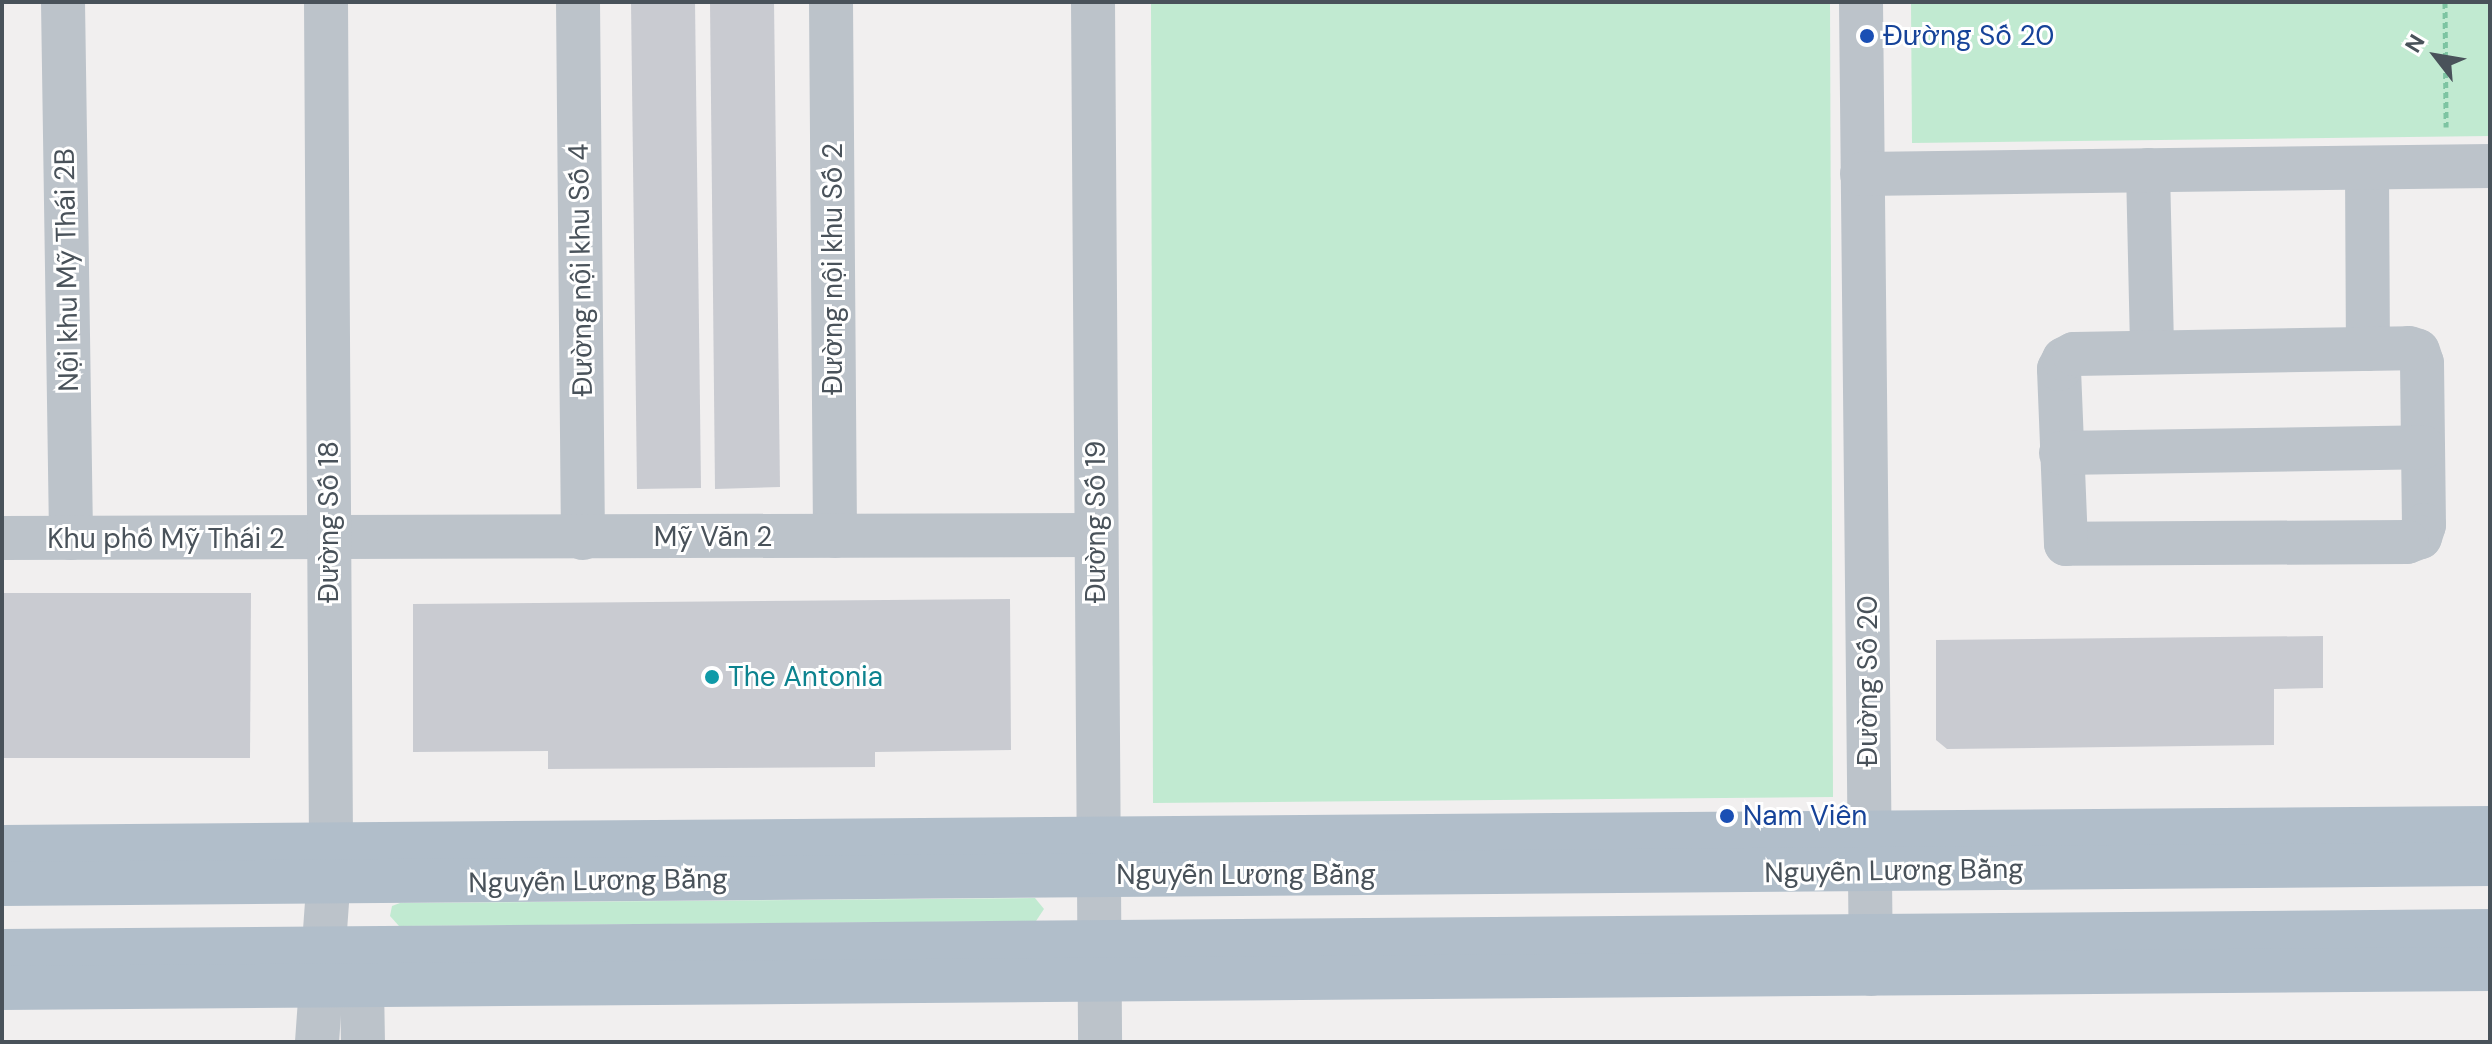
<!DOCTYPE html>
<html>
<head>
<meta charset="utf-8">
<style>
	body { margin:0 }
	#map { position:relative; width:2492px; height:1044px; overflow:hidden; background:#f1efef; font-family:"DM Sans",sans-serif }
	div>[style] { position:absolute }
	.green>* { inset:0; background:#c1ead1 }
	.building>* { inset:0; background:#c9cbd1 }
	.path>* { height:5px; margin-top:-2.5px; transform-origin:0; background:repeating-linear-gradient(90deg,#7dc4a2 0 6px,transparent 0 10px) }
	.minor>* { height:44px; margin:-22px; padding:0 22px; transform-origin:22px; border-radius:22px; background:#bcc3ca }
	.major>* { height:44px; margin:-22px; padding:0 22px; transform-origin:22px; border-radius:22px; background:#b1beca }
	.dots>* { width:22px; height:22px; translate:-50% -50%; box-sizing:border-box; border:4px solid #fff; border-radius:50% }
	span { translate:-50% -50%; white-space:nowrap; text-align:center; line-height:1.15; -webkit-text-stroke:6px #fff; paint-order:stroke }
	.transit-label { font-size:28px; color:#164399 }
	.left { translate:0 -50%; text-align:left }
	.street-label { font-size:28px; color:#49525a }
	.culture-label { font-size:28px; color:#0d838f }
	.frame { position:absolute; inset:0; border:4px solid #49525a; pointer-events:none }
	.north { position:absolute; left:2396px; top:16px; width:80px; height:80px; -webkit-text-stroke:6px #fff; paint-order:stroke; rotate:301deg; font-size:22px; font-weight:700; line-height:32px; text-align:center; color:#49525a }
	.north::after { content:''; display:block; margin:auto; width:28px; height:36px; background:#49525a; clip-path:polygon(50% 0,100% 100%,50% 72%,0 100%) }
</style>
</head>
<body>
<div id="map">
	<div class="green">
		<div style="clip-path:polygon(1151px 2px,1830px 2px,1833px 797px,1153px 803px)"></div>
		<div style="clip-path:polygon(1911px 2px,2490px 2px,2490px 136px,1912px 143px)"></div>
		<div style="clip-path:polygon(1035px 898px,1044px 909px,1036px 921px,399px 926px,390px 916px,392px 906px,400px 903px)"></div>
	</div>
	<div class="building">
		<div style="clip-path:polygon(631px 2px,695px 2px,701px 488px,637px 489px)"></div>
		<div style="clip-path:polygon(710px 2px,774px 2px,780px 487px,715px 489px)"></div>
		<div style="clip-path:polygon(2px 593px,251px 593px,250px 758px,2px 758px)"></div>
		<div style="clip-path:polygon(1010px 599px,1011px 750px,875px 752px,875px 767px,548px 769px,548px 751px,413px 752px,413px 604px)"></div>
		<div style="clip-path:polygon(2323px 636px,2323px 688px,2274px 689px,2274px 745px,1947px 749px,1936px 740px,1936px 640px)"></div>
	</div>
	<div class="path">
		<div style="left:2445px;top:2px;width:125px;rotate:89.5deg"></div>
	</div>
	<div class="minor">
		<div style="left:63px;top:2px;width:536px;rotate:89.14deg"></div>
		<div style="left:578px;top:2px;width:536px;rotate:89.47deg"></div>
		<div style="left:831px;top:2px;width:534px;rotate:89.57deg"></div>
		<div style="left:1093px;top:2px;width:1040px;rotate:89.61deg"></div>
		<div style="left:1861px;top:2px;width:972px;rotate:89.41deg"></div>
		<div style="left:2367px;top:168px;width:181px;rotate:89.7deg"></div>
		<div style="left:2148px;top:170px;width:182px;rotate:88.7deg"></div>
		<div style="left:1862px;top:174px;width:628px;rotate:-0.73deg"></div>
		<div style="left:2409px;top:348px;width:9px;rotate:18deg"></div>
		<div style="left:2418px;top:351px;width:13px;rotate:72deg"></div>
		<div style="left:2422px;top:363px;width:162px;rotate:89.3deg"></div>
		<div style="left:2424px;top:525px;width:13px;rotate:108deg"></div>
		<div style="left:2420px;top:537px;width:14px;rotate:159deg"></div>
		<div style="left:2407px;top:542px;width:341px;rotate:179.7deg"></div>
		<div style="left:2066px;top:544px;width:175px;rotate:-92.3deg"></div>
		<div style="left:2059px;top:369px;width:11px;rotate:-63deg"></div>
		<div style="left:2064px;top:359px;width:11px;rotate:-27deg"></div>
		<div style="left:2074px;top:354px;width:335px;rotate:-1deg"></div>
		<div style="left:2061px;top:453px;width:362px;rotate:-0.9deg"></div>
		<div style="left:2px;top:538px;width:1094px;rotate:-0.16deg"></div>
		<div style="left:362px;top:986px;width:56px;rotate:89deg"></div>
		<div style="left:317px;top:1042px;width:197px;rotate:-85.9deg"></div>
		<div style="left:331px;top:845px;width:843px;rotate:-90.34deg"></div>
	</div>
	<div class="major">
		<div style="left:2px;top:847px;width:2488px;rotate:-0.44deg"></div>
		<div style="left:2px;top:884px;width:2488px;rotate:-0.46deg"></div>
		<div style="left:2px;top:951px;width:2488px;rotate:-0.46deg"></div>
		<div style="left:2px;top:988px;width:2488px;rotate:-0.44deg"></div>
	</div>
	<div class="dots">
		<div style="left:1867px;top:36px;background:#1a4fb4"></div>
		<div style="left:712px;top:677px;background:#0f9aa8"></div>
		<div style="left:1727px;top:816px;background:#1a4fb4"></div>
	</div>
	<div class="transit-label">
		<span class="left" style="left:1883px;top:36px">Đường Số 20</span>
		<span class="left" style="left:1743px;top:816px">Nam Viên</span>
	</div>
	<div class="street-label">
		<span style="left:833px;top:269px;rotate:-90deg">Đường nội khu Số 2</span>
		<span style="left:67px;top:270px;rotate:-91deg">Nội khu Mỹ Thái 2B</span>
		<span style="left:581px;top:270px;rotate:-91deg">Đường nội khu Số 4</span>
		<span style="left:329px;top:522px;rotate:-90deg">Đường Số 18</span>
		<span style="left:1096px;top:522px;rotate:-90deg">Đường Số 19</span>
		<span style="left:713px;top:537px">Mỹ Văn 2</span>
		<span style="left:166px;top:539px">Khu phố Mỹ Thái 2</span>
		<span style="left:1868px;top:681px;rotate:-90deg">Đường Số 20</span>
		<span style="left:1894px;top:871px;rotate:-1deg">Nguyễn Lương Bằng</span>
		<span style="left:1246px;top:875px">Nguyễn Lương Bằng</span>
		<span style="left:598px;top:881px;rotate:-1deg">Nguyễn Lương Bằng</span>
	</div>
	<div class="culture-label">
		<span class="left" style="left:728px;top:677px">The Antonia</span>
	</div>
	<div class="frame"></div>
	<div class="north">N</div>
</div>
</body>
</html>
